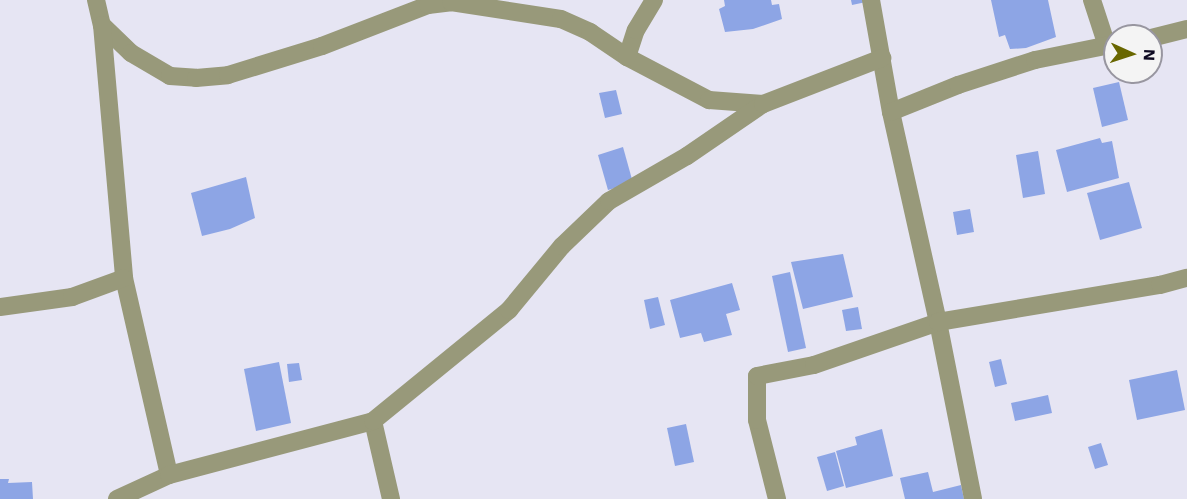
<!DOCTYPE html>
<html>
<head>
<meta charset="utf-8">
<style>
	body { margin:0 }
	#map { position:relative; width:1187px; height:499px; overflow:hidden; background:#e6e5f3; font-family:"Work Sans",sans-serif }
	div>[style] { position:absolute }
	.building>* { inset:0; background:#8da5e5 }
	.street>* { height:18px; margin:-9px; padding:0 9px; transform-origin:9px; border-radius:9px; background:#98997a }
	span { translate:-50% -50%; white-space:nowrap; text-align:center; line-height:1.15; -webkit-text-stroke:4.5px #f4f4f4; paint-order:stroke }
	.north { position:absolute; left:1103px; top:24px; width:60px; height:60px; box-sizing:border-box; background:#f4f4f4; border:2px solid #9896a0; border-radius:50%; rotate:93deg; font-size:16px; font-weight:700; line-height:24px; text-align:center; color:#0e0a22 }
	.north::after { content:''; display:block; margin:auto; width:21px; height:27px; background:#696700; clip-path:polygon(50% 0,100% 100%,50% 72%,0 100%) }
</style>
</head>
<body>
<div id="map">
	<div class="building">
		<div style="clip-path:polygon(724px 0,771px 0,772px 5px,779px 4px,782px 19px,753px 29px,725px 32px,719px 9px,725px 6px)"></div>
		<div style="clip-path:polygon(851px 0,866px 0,866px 2px,852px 5px)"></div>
		<div style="clip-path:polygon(991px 0,1048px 0,1056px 37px,1026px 48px,1010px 49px,1005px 35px,999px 37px)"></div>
		<div style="clip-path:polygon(1119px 82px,1128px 120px,1102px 127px,1093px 88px)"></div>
		<div style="clip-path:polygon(616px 90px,622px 114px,605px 118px,599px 93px)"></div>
		<div style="clip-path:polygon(1100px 138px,1102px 143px,1112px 141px,1119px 178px,1067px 192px,1056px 150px)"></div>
		<div style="clip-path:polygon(623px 147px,633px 183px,608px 190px,598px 155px)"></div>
		<div style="clip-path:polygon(1038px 151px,1045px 194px,1023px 198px,1016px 155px)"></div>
		<div style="clip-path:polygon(246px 177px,255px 218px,230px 229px,202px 236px,191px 193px)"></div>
		<div style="clip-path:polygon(1129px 182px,1142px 228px,1100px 240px,1087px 193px)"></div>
		<div style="clip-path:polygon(970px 209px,974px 232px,957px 235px,953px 212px)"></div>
		<div style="clip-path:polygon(843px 254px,853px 297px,803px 309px,791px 262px)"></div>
		<div style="clip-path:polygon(790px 272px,806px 348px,788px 352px,772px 276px)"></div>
		<div style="clip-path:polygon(732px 283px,740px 310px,726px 314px,732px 335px,704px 342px,701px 333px,680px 338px,670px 300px)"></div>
		<div style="clip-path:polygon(658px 297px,665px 325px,650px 329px,644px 300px)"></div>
		<div style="clip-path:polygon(858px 307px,862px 329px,846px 331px,842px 310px)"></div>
		<div style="clip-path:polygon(1001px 359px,1007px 384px,995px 387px,989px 362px)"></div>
		<div style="clip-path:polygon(279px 362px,291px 423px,256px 431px,244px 369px)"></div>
		<div style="clip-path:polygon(299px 363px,302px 380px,289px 382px,287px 364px)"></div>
		<div style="clip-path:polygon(1177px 370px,1185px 410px,1137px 420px,1129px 380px)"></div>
		<div style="clip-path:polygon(1048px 395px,1052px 413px,1015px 421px,1011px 403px)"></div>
		<div style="clip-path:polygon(686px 424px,694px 462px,675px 466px,667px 428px)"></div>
		<div style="clip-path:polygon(882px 429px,893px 476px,846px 488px,836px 451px,857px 445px,855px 437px)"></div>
		<div style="clip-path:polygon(1101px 443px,1108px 465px,1095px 469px,1088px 447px)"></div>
		<div style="clip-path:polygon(835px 452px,844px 486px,827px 491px,817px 457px)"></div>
		<div style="clip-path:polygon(928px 472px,933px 492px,961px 485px,964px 499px,905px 499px,900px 478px)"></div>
		<div style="clip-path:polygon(0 479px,9px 479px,8px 483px,32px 482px,33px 499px,0 499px)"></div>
	</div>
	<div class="street">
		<div style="left:96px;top:0;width:26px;rotate:77deg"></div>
		<div style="left:102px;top:25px;width:40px;rotate:44deg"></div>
		<div style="left:131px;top:53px;width:45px;rotate:30.5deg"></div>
		<div style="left:170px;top:76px;width:26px;rotate:4deg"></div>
		<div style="left:196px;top:78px;width:32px;rotate:-5deg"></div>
		<div style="left:228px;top:75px;width:98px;rotate:-17.1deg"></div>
		<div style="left:322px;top:46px;width:114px;rotate:-21.1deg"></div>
		<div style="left:428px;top:5px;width:23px;rotate:-7deg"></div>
		<div style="left:451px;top:2px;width:111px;rotate:8.8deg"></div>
		<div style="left:561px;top:19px;width:32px;rotate:24deg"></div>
		<div style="left:590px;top:32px;width:45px;rotate:34deg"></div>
		<div style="left:627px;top:57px;width:93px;rotate:27.7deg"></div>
		<div style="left:709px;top:100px;width:54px;rotate:4.2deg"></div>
		<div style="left:871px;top:0;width:114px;rotate:79.9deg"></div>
		<div style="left:891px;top:112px;width:215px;rotate:77.4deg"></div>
		<div style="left:938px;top:322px;width:180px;rotate:78.8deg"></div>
		<div style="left:1092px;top:0;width:48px;rotate:71.9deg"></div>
		<div style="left:102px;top:25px;width:254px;rotate:85deg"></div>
		<div style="left:124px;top:278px;width:202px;rotate:77.1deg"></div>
		<div style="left:1151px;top:38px;width:37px;rotate:-14deg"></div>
		<div style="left:627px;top:57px;width:28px;rotate:-72deg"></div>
		<div style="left:636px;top:30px;width:35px;rotate:-59deg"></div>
		<div style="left:891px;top:112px;width:72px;rotate:-21.9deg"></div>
		<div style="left:958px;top:85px;width:81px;rotate:-18deg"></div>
		<div style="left:1035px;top:60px;width:82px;rotate:-11.3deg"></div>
		<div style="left:0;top:307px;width:73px;rotate:-7.9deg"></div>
		<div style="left:72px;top:297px;width:55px;rotate:-20.1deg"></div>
		<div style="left:373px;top:421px;width:80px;rotate:77deg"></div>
		<div style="left:117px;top:499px;width:57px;rotate:-24.8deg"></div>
		<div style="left:169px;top:475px;width:211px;rotate:-14.8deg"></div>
		<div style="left:373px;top:421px;width:176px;rotate:-39.2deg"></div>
		<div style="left:509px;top:310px;width:83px;rotate:-50.4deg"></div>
		<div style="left:562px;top:246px;width:65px;rotate:-43.8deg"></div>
		<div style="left:609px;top:201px;width:90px;rotate:-30deg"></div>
		<div style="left:687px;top:156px;width:92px;rotate:-34.4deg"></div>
		<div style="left:763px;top:104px;width:128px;rotate:-21.1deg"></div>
		<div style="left:777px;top:499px;width:81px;rotate:-104.2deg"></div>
		<div style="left:757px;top:420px;width:44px;rotate:-90deg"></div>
		<div style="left:757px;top:376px;width:58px;rotate:-10.9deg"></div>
		<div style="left:814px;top:365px;width:131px;rotate:-19.1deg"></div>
		<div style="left:938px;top:322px;width:225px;rotate:-9.5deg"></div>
		<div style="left:1160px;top:285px;width:28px;rotate:-15deg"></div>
	</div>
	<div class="north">N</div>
</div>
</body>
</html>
